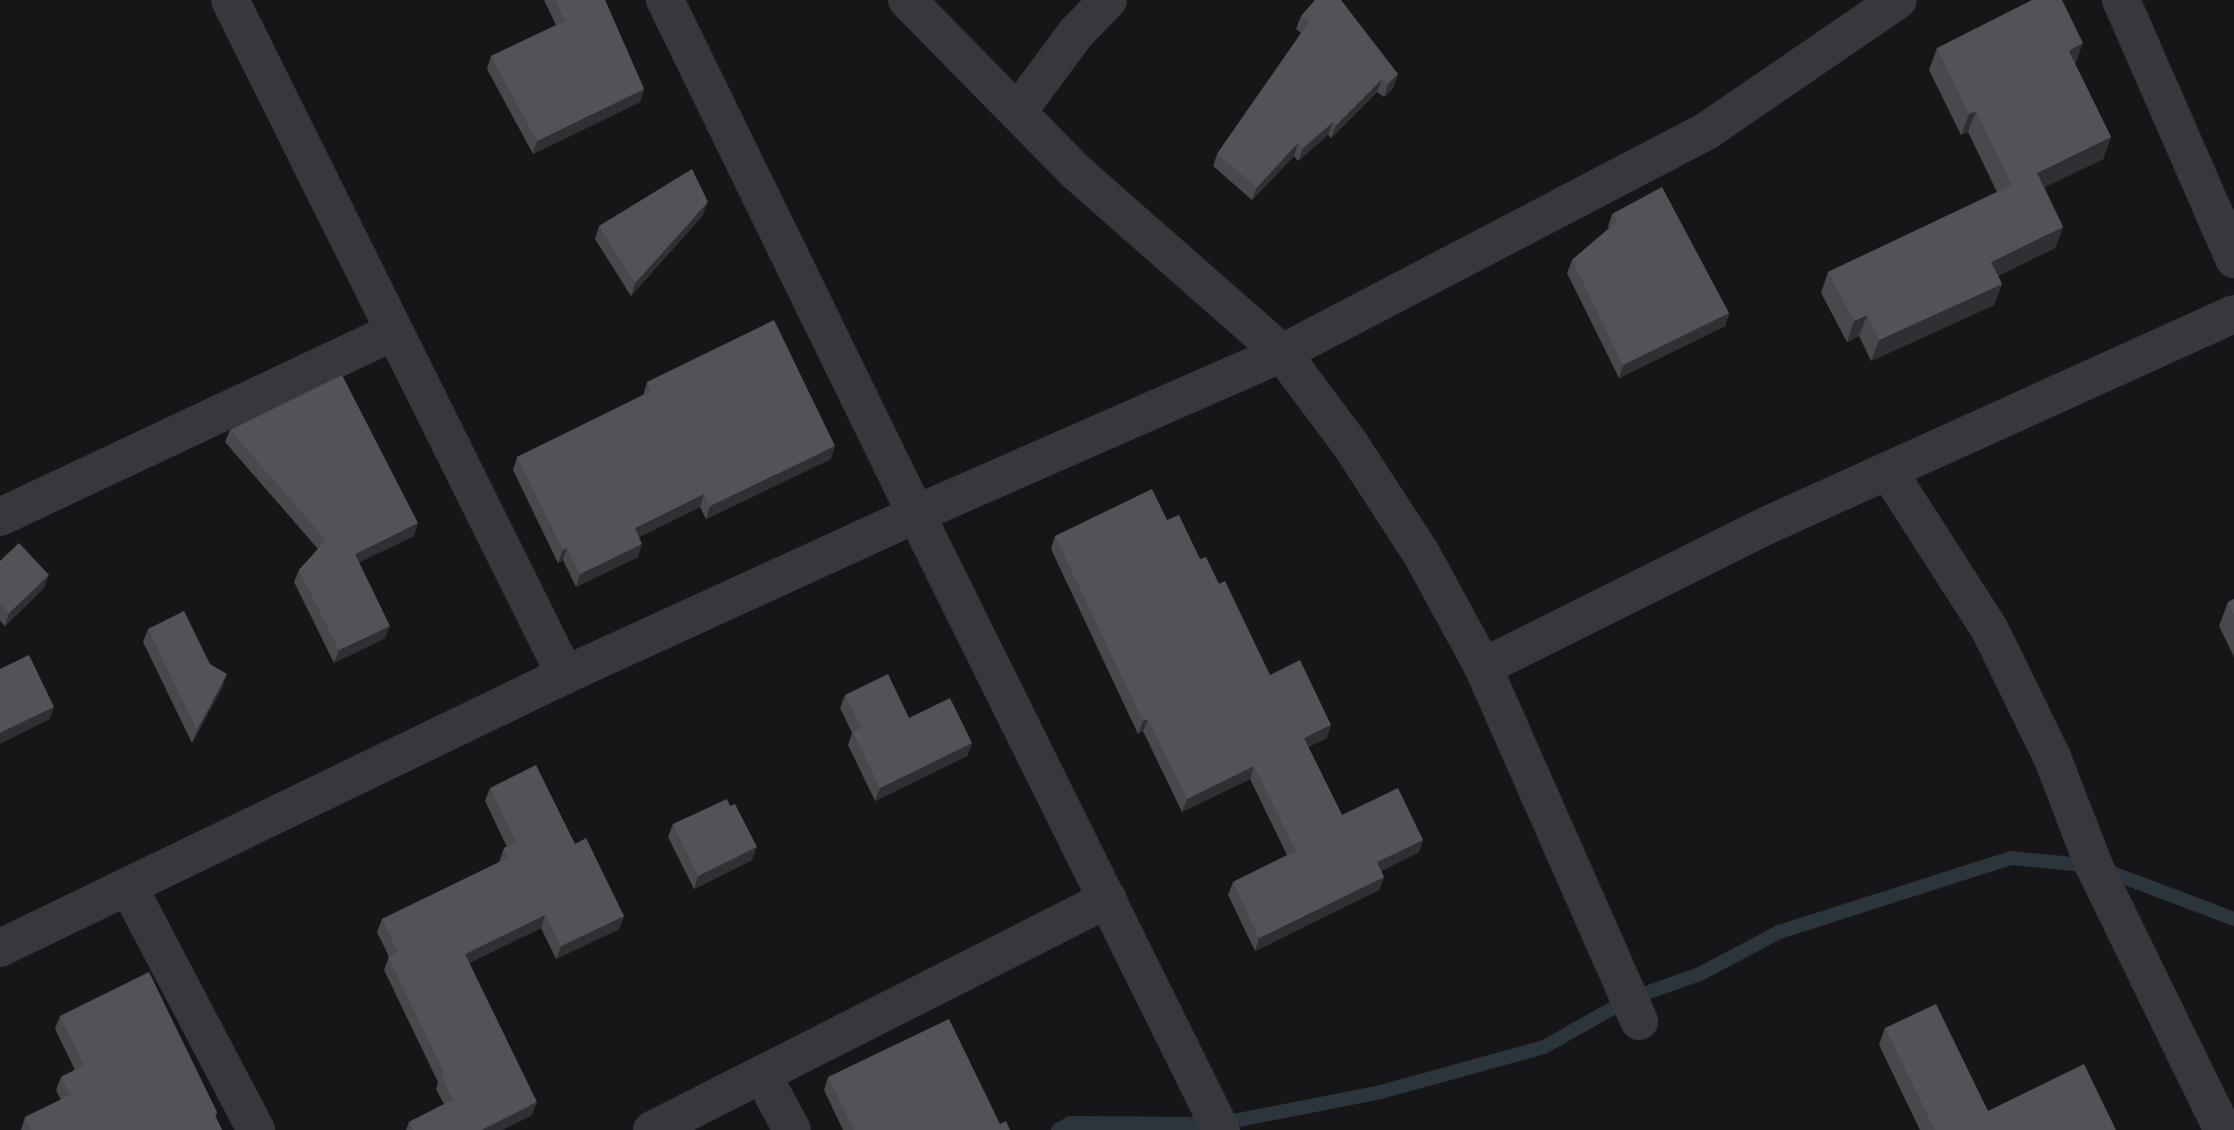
<!DOCTYPE html>
<html>
<head>
<meta charset="utf-8">
<style>
	body { margin:0 }
	#map { position:relative; width:2234px; height:1130px; overflow:hidden; background:#161618; font-family:Poppins,sans-serif }
	div>[style] { position:absolute }
	.stream>* { height:14px; margin:-7px; padding:0 7px; transform-origin:7px; border-radius:7px; background:#2c353c }
	.minor>* { height:38px; margin:-19px; padding:0 19px; transform-origin:19px; border-radius:19px; background:#37383d }
	.wall>* { inset:0; background:#47494d }
	.shaded-wall>* { inset:0; background:#2f3033 }
	.building>* { inset:0; background:#525359 }
	span { translate:-50% -50%; white-space:nowrap; text-align:center; line-height:1.15; -webkit-text-stroke:5px #111113; paint-order:stroke }
</style>
</head>
<body>
<div id="map">
	<div class="stream">
		<div style="left:1058px;top:1130px;width:14px;rotate:-30deg"></div>
		<div style="left:1070px;top:1123px;width:148px;rotate:0.4deg"></div>
		<div style="left:1218px;top:1124px;width:166px;rotate:-11.1deg"></div>
		<div style="left:1381px;top:1092px;width:169px;rotate:-15.4deg"></div>
		<div style="left:1544px;top:1047px;width:98px;rotate:-29.5deg"></div>
		<div style="left:1629px;top:999px;width:75px;rotate:-19.4deg"></div>
		<div style="left:1700px;top:974px;width:89px;rotate:-28deg"></div>
		<div style="left:1779px;top:932px;width:244px;rotate:-17.7deg"></div>
		<div style="left:2011px;top:858px;width:83px;rotate:5.5deg"></div>
		<div style="left:2094px;top:866px;width:150px;rotate:20.7deg"></div>
	</div>
	<div class="minor">
		<div style="left:230px;top:0;width:754px;rotate:63.6deg"></div>
		<div style="left:907px;top:0;width:240px;rotate:45.5deg"></div>
		<div style="left:1075px;top:171px;width:276px;rotate:41.3deg"></div>
		<div style="left:1282px;top:353px;width:114px;rotate:53.2deg"></div>
		<div style="left:1350px;top:444px;width:132px;rotate:57deg"></div>
		<div style="left:1422px;top:555px;width:128px;rotate:61.4deg"></div>
		<div style="left:1483px;top:667px;width:387px;rotate:66.2deg"></div>
		<div style="left:2121px;top:0;width:283px;rotate:66.4deg"></div>
		<div style="left:1019px;top:110px;width:96px;rotate:-53.5deg"></div>
		<div style="left:1076px;top:33px;width:46px;rotate:-45.9deg"></div>
		<div style="left:1888px;top:471px;width:189px;rotate:57.3deg"></div>
		<div style="left:1990px;top:630px;width:141px;rotate:64deg"></div>
		<div style="left:2052px;top:757px;width:117px;rotate:68.9deg"></div>
		<div style="left:2094px;top:866px;width:294px;rotate:64deg"></div>
		<div style="left:0;top:517px;width:434px;rotate:-25.2deg"></div>
		<div style="left:1483px;top:667px;width:321px;rotate:-26.5deg"></div>
		<div style="left:1770px;top:524px;width:509px;rotate:-24.35deg"></div>
		<div style="left:128px;top:886px;width:276px;rotate:62.3deg"></div>
		<div style="left:0;top:948px;width:627px;rotate:-25.79deg"></div>
		<div style="left:565px;top:675px;width:386px;rotate:-24.6deg"></div>
		<div style="left:916px;top:514px;width:572px;rotate:-116.03deg"></div>
		<div style="left:763px;top:1076px;width:61px;rotate:61.8deg"></div>
		<div style="left:652px;top:1130px;width:511px;rotate:-26.87deg"></div>
		<div style="left:1221px;top:1130px;width:687px;rotate:-116.34deg"></div>
		<div style="left:916px;top:514px;width:400px;rotate:-23.7deg"></div>
		<div style="left:1282px;top:353px;width:481px;rotate:-27.6deg"></div>
		<div style="left:1708px;top:130px;width:230px;rotate:-34.4deg"></div>
	</div>
	<div class="wall">
		<div style="clip-path:polygon(544px 0,605px 0,644px 89px,640px 102px,533px 154px,487px 69px,491px 56px,556px 25px)"></div>
		<div style="clip-path:polygon(1301px 16px,1394px 87px,1384px 97px,1377px 92px,1331px 138px,1328px 135px,1298px 161px,1294px 156px,1252px 200px,1213px 166px,1217px 154px,1301px 33px,1296px 29px)"></div>
		<div style="clip-path:polygon(1937px 48px,2075px 65px,2111px 137px,2103px 159px,2044px 187px,2063px 227px,2055px 248px,1998px 276px,2002px 284px,1994px 305px,1871px 361px,1859px 336px,1847px 342px,1821px 293px,1828px 272px,1997px 192px,1968px 132px,1961px 135px,1929px 70px)"></div>
		<div style="clip-path:polygon(1612px 214px,1729px 313px,1725px 326px,1619px 378px,1567px 273px,1572px 260px,1609px 228px,1608px 227px)"></div>
		<div style="clip-path:polygon(703px 215px,631px 296px,595px 239px,599px 226px)"></div>
		<div style="clip-path:polygon(647px 382px,831px 459px,706px 519px,700px 507px,639px 537px,638px 557px,576px 587px,563px 560px,558px 563px,513px 470px,517px 457px,643px 396px)"></div>
		<div style="clip-path:polygon(230px 430px,414px 536px,359px 562px,385px 638px,334px 663px,294px 582px,299px 570px,318px 549px,225px 442px)"></div>
		<div style="clip-path:polygon(1167px 520px,1200px 559px,1219px 584px,1270px 675px,1327px 738px,1308px 747px,1342px 815px,1423px 840px,1419px 852px,1381px 871px,1384px 877px,1379px 890px,1255px 951px,1228px 895px,1233px 882px,1287px 855px,1250px 779px,1182px 812px,1143px 731px,1138px 734px,1051px 549px,1055px 536px)"></div>
		<div style="clip-path:polygon(0 561px,44px 588px,5px 626px,0 621px)"></div>
		<div style="clip-path:polygon(2234px 599px,2234px 657px,2219px 626px,2228px 602px)"></div>
		<div style="clip-path:polygon(148px 629px,210px 664px,223px 686px,192px 743px,143px 642px)"></div>
		<div style="clip-path:polygon(845px 695px,909px 718px,972px 743px,967px 756px,875px 801px,848px 745px,852px 733px,840px 708px)"></div>
		<div style="clip-path:polygon(490px 788px,575px 844px,624px 916px,619px 929px,556px 959px,541px 928px,469px 963px,532px 1115px,502px 1130px,406px 1130px,409px 1122px,444px 1104px,436px 1089px,438px 1082px,384px 970px,389px 957px,377px 932px,382px 919px,499px 862px,504px 848px,507px 847px,485px 801px)"></div>
		<div style="clip-path:polygon(673px 824px,752px 860px,694px 889px,668px 837px)"></div>
		<div style="clip-path:polygon(60px 1016px,217px 1112px,216px 1117px,222px 1130px,21px 1130px,25px 1117px,61px 1100px,56px 1090px,61px 1077px,75px 1070px,55px 1029px)"></div>
		<div style="clip-path:polygon(1885px 1028px,1988px 1111px,2116px 1130px,1920px 1130px,1879px 1045px)"></div>
		<div style="clip-path:polygon(828px 1077px,1000px 1124px,1010px 1130px,843px 1130px,824px 1090px)"></div>
	</div>
	<div class="shaded-wall">
		<div style="clip-path:polygon(2083px 43px,2075px 65px,2069px 51px)"></div>
		<div style="clip-path:polygon(1398px 74px,1394px 87px,1384px 97px,1388px 84px)"></div>
		<div style="clip-path:polygon(1382px 79px,1377px 92px,1331px 138px,1336px 125px)"></div>
		<div style="clip-path:polygon(644px 89px,640px 102px,533px 154px,537px 141px)"></div>
		<div style="clip-path:polygon(1976px 111px,1968px 132px,1961px 135px,1969px 114px)"></div>
		<div style="clip-path:polygon(1333px 122px,1328px 135px,1298px 161px,1303px 148px)"></div>
		<div style="clip-path:polygon(2111px 137px,2103px 159px,2029px 195px,2037px 173px)"></div>
		<div style="clip-path:polygon(1298px 143px,1294px 156px,1252px 200px,1257px 187px)"></div>
		<div style="clip-path:polygon(708px 202px,703px 215px,631px 296px,635px 283px)"></div>
		<div style="clip-path:polygon(2063px 227px,2055px 248px,1984px 283px,1991px 262px)"></div>
		<div style="clip-path:polygon(2002px 284px,1994px 305px,1871px 361px,1879px 340px)"></div>
		<div style="clip-path:polygon(1729px 313px,1725px 326px,1619px 378px,1623px 365px)"></div>
		<div style="clip-path:polygon(1867px 315px,1859px 336px,1847px 342px,1854px 321px)"></div>
		<div style="clip-path:polygon(835px 446px,831px 459px,706px 519px,710px 506px)"></div>
		<div style="clip-path:polygon(704px 494px,700px 507px,630px 541px,635px 528px)"></div>
		<div style="clip-path:polygon(418px 523px,414px 536px,350px 567px,355px 554px)"></div>
		<div style="clip-path:polygon(642px 544px,638px 557px,576px 587px,580px 574px)"></div>
		<div style="clip-path:polygon(567px 548px,563px 560px,558px 563px,563px 550px)"></div>
		<div style="clip-path:polygon(49px 575px,44px 588px,5px 626px,9px 613px)"></div>
		<div style="clip-path:polygon(390px 626px,385px 638px,334px 663px,339px 650px)"></div>
		<div style="clip-path:polygon(227px 674px,223px 686px,192px 743px,197px 730px)"></div>
		<div style="clip-path:polygon(54px 707px,50px 719px,0 744px,0 733px)"></div>
		<div style="clip-path:polygon(1148px 719px,1143px 731px,1138px 734px,1143px 721px)"></div>
		<div style="clip-path:polygon(1331px 725px,1327px 738px,1300px 751px,1304px 738px)"></div>
		<div style="clip-path:polygon(972px 743px,967px 756px,875px 801px,880px 788px)"></div>
		<div style="clip-path:polygon(1254px 766px,1250px 779px,1182px 812px,1187px 799px)"></div>
		<div style="clip-path:polygon(1423px 840px,1419px 852px,1372px 875px,1377px 862px)"></div>
		<div style="clip-path:polygon(757px 847px,752px 860px,694px 889px,698px 876px)"></div>
		<div style="clip-path:polygon(1384px 877px,1379px 890px,1255px 951px,1259px 938px)"></div>
		<div style="clip-path:polygon(545px 915px,541px 928px,460px 967px,465px 954px)"></div>
		<div style="clip-path:polygon(624px 916px,619px 929px,556px 959px,561px 946px)"></div>
		<div style="clip-path:polygon(537px 1102px,532px 1115px,502px 1130px,481px 1130px)"></div>
	</div>
	<div class="building">
		<div style="clip-path:polygon(555px 0,605px 0,644px 89px,537px 141px,491px 56px,565px 21px)"></div>
		<div style="clip-path:polygon(1315px 0,1341px 0,1398px 74px,1388px 84px,1382px 79px,1336px 125px,1333px 122px,1303px 148px,1298px 143px,1257px 187px,1217px 154px,1309px 22px,1301px 16px)"></div>
		<div style="clip-path:polygon(2032px 0,2062px 0,2083px 43px,2069px 51px,2111px 137px,2037px 173px,2063px 227px,1991px 262px,2002px 284px,1879px 340px,1867px 315px,1854px 321px,1828px 272px,2012px 185px,1976px 111px,1969px 114px,1937px 48px)"></div>
		<div style="clip-path:polygon(692px 169px,708px 202px,635px 283px,599px 226px)"></div>
		<div style="clip-path:polygon(1662px 187px,1729px 313px,1623px 365px,1572px 260px,1618px 221px,1612px 214px)"></div>
		<div style="clip-path:polygon(774px 320px,835px 446px,710px 506px,704px 494px,635px 528px,642px 544px,580px 574px,567px 548px,563px 550px,517px 457px,651px 391px,647px 382px)"></div>
		<div style="clip-path:polygon(342px 375px,418px 523px,355px 554px,390px 626px,339px 650px,299px 570px,326px 540px,230px 430px)"></div>
		<div style="clip-path:polygon(1152px 489px,1167px 520px,1179px 515px,1200px 559px,1206px 557px,1219px 584px,1225px 581px,1270px 675px,1300px 660px,1331px 725px,1304px 738px,1342px 815px,1398px 788px,1423px 840px,1377px 862px,1384px 877px,1259px 938px,1233px 882px,1296px 851px,1254px 766px,1187px 799px,1148px 719px,1143px 721px,1055px 536px)"></div>
		<div style="clip-path:polygon(19px 543px,49px 575px,9px 613px,0 603px,0 561px)"></div>
		<div style="clip-path:polygon(2234px 599px,2234px 615px,2228px 602px)"></div>
		<div style="clip-path:polygon(184px 611px,210px 664px,227px 674px,197px 730px,148px 629px)"></div>
		<div style="clip-path:polygon(29px 655px,54px 707px,0 733px,0 669px)"></div>
		<div style="clip-path:polygon(888px 674px,909px 718px,950px 698px,972px 743px,880px 788px,853px 732px,861px 728px,845px 695px)"></div>
		<div style="clip-path:polygon(536px 765px,575px 844px,586px 838px,624px 916px,561px 946px,545px 915px,465px 954px,537px 1102px,481px 1130px,413px 1130px,409px 1122px,453px 1100px,441px 1076px,445px 1074px,388px 957px,398px 952px,382px 919px,508px 858px,504px 848px,516px 842px,490px 788px)"></div>
		<div style="clip-path:polygon(727px 799px,730px 806px,735px 804px,757px 847px,698px 876px,673px 824px)"></div>
		<div style="clip-path:polygon(149px 972px,217px 1112px,214px 1114px,222px 1130px,31px 1130px,25px 1117px,70px 1095px,61px 1077px,84px 1065px,60px 1016px)"></div>
		<div style="clip-path:polygon(1936px 1004px,1988px 1111px,2084px 1064px,2116px 1130px,1935px 1130px,1885px 1028px)"></div>
		<div style="clip-path:polygon(949px 1019px,1000px 1124px,1006px 1121px,1010px 1130px,854px 1130px,828px 1077px)"></div>
	</div>
</div>
</body>
</html>
